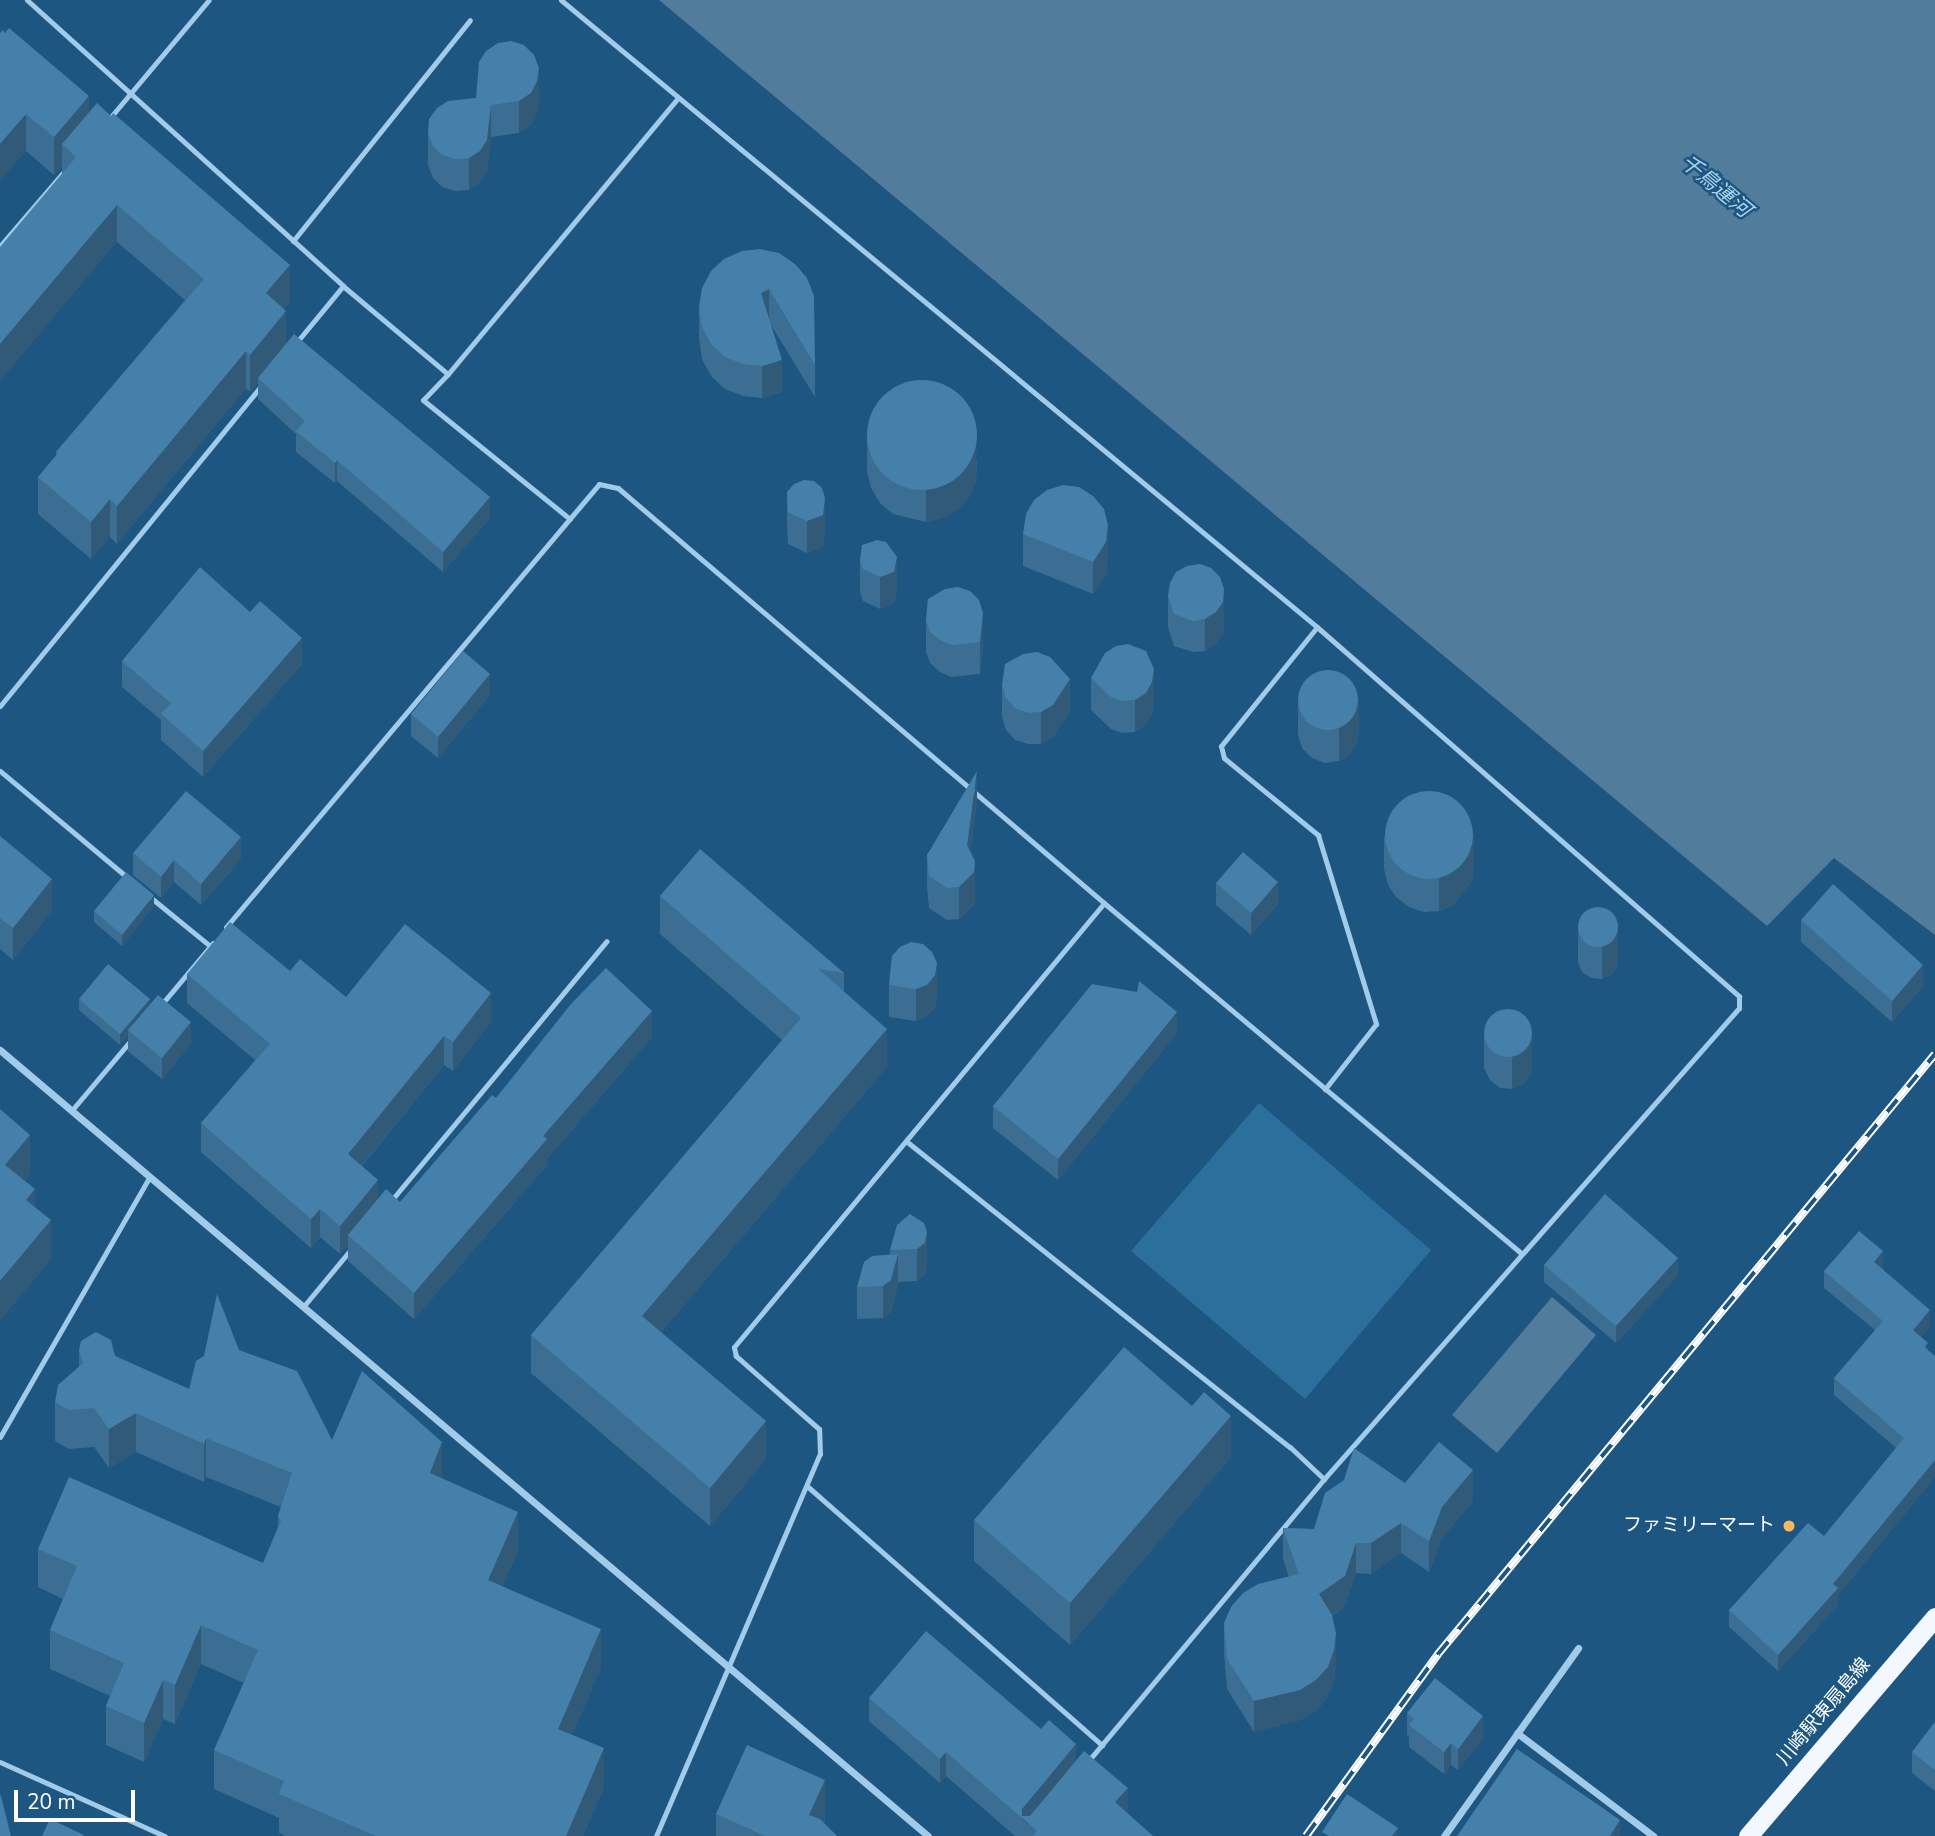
<!DOCTYPE html>
<html>
<head>
<meta charset="utf-8">
<style>
	body { margin:0 }
	#map { position:relative; width:1935px; height:1836px; overflow:hidden; background:#1d5680; font-family:"Nunito Sans","Noto Sans JP",sans-serif }
	div>[style] { position:absolute }
	.green>* { inset:0; background:#2c6f9d }
	.water>* { inset:0; background:#527c9b }
	.service>* { height:5px; margin:-2.5px; padding:0 2.5px; transform-origin:2.5px; border-radius:2.5px; background:#a1cbe9 }
	.minor>* { height:7px; margin:-3.5px; padding:0 3.5px; transform-origin:3.5px; border-radius:3.5px; background:#a1cbe9 }
	.trunk>* { height:19px; margin:-9.5px; padding:0 9.5px; transform-origin:9.5px; border-radius:9.5px; background:#f2f8fe }
	.rail>* { height:8px; margin-top:-4px; transform-origin:0; background:repeating-linear-gradient(90deg,#1d5680 0 16px,#fff 0 32px); box-sizing:border-box; border-block:2px solid #fff }
	.wall>* { inset:0; background:#3b6e92 }
	.shaded-wall>* { inset:0; background:#305a77 }
	.building>* { inset:0; background:#4580aa }
	.round { border-radius:50% }
	.dots>* { width:19px; height:19px; translate:-50% -50%; box-sizing:border-box; border:4px solid #1d5680; border-radius:50% }
	span { translate:-50% -50%; white-space:nowrap; text-align:center; line-height:1.15; -webkit-text-stroke:5px #1d5680; paint-order:stroke }
	.poi-label { font-size:19px; color:#fff }
	.right { translate:-100% -50%; text-align:right }
	.street-label { font-size:19px; color:#fff }
	.water-label { font-size:21px; color:#acd5f1; font-style:italic }
	.scale { position:absolute; left:14px; top:1790px; width:121px; height:32px; box-sizing:border-box; border:4px solid #fff; border-top:0; padding-left:9px; font-size:21px; line-height:24px; white-space:nowrap; color:#fff; -webkit-text-stroke:5px #1d5680; paint-order:stroke }
</style>
</head>
<body>
<div id="map">
	<div class="green">
		<div style="clip-path:polygon(1259px 1103px,1431px 1250px,1305px 1399px,1131px 1251px)"></div>
	</div>
	<div class="water">
		<div style="clip-path:polygon(659px 0,1935px 0,1935px 935px,1834px 858px,1767px 926px)"></div>
		<div style="clip-path:polygon(1552px 1297px,1596px 1335px,1497px 1453px,1452px 1415px)"></div>
	</div>
	<div class="service">
		<div style="left:27px;top:0;width:426px;rotate:42.1deg"></div>
		<div style="left:343px;top:286px;width:137px;rotate:40deg"></div>
		<div style="left:448px;top:374px;width:36px;rotate:134deg"></div>
		<div style="left:423px;top:400px;width:189px;rotate:39deg"></div>
		<div style="left:561px;top:0;width:982px;rotate:39.67deg"></div>
		<div style="left:1317px;top:627px;width:561px;rotate:41.17deg"></div>
		<div style="left:1739px;top:996px;width:12px;rotate:90deg"></div>
		<div style="left:1739px;top:1008px;width:628px;rotate:131.38deg"></div>
		<div style="left:1324px;top:1479px;width:368px;rotate:129.9deg"></div>
		<div style="left:109px;top:119px;width:155px;rotate:-50deg"></div>
		<div style="left:293px;top:241px;width:283px;rotate:-51.3deg"></div>
		<div style="left:0;top:246px;width:101px;rotate:-49.4deg"></div>
		<div style="left:296px;top:343px;width:74px;rotate:-50.5deg"></div>
		<div style="left:448px;top:374px;width:358px;rotate:-50.2deg"></div>
		<div style="left:1317px;top:627px;width:153px;rotate:128.9deg"></div>
		<div style="left:1221px;top:746px;width:12px;rotate:76deg"></div>
		<div style="left:1224px;top:758px;width:122px;rotate:39.3deg"></div>
		<div style="left:1318px;top:835px;width:198px;rotate:72.9deg"></div>
		<div style="left:1376px;top:1024px;width:83px;rotate:128.1deg"></div>
		<div style="left:0;top:706px;width:413px;rotate:-50.8deg"></div>
		<div style="left:0;top:771px;width:168px;rotate:39.9deg"></div>
		<div style="left:150px;top:897px;width:77px;rotate:39.2deg"></div>
		<div style="left:226px;top:927px;width:579px;rotate:-49.9deg"></div>
		<div style="left:599px;top:484px;width:19px;rotate:12deg"></div>
		<div style="left:618px;top:488px;width:639px;rotate:40.49deg"></div>
		<div style="left:1104px;top:903px;width:544px;rotate:40.01deg"></div>
		<div style="left:161px;top:1005px;width:81px;rotate:-50deg"></div>
		<div style="left:72px;top:1110px;width:93px;rotate:-49.8deg"></div>
		<div style="left:906px;top:1141px;width:491px;rotate:38.6deg"></div>
		<div style="left:1290px;top:1447px;width:47px;rotate:43.3deg"></div>
		<div style="left:390px;top:1202px;width:339px;rotate:-50.3deg"></div>
		<div style="left:303px;top:1307px;width:77px;rotate:-50.3deg"></div>
		<div style="left:0;top:1437px;width:301px;rotate:-60.1deg"></div>
		<div style="left:807px;top:1486px;width:393px;rotate:41.3deg"></div>
		<div style="left:0;top:1762px;width:181px;rotate:24.2deg"></div>
		<div style="left:656px;top:1836px;width:416px;rotate:-66.8deg"></div>
		<div style="left:820px;top:1454px;width:25px;rotate:-92deg"></div>
		<div style="left:819px;top:1429px;width:111px;rotate:-138.7deg"></div>
		<div style="left:736px;top:1356px;width:9px;rotate:-103deg"></div>
		<div style="left:734px;top:1347px;width:578px;rotate:-50.19deg"></div>
	</div>
	<div class="minor">
		<div style="left:0;top:1050px;width:1216px;rotate:40.26deg"></div>
		<div style="left:1517px;top:1733px;width:171px;rotate:37.1deg"></div>
		<div style="left:1444px;top:1836px;width:231px;rotate:-54.5deg"></div>
	</div>
	<div class="trunk">
		<div style="left:1748px;top:1836px;width:288px;rotate:-49.5deg"></div>
	</div>
	<div class="rail">
		<div style="left:1306px;top:1836px;width:225px;rotate:-54deg"></div>
		<div style="left:1438px;top:1654px;width:779px;rotate:-50.36deg"></div>
	</div>
	<div class="wall">
		<div style="clip-path:polygon(0 33px,89px 113px,290px 302px,284px 309px,286px 344px,490px 518px,443px 572px,337px 481px,335px 483px,296px 452px,296px 434px,258px 399px,258px 382px,250px 392px,246px 388px,117px 544px,110px 537px,91px 559px,38px 514px,38px 477px,56px 456px,56px 452px,185px 300px,117px 242px,62px 174px,62px 165px,54px 175px,26px 151px)"></div>
		<div style="clip-path:polygon(476px 98px,539px 100px,537px 113px,531px 125px,519px 133px,491px 137px,487px 172px,480px 183px,469px 190px,455px 191px,442px 187px,433px 178px,428px 165px,428px 133px)"></div>
		<div style="clip-path:polygon(760px 249px,815px 365px,815px 397px,771px 325px,782px 392px,762px 398px,743px 396px,725px 389px,711px 376px,702px 359px,699px 339px,699px 307px)"></div>
		<div style="clip-path:polygon(867px 439px,977px 462px,976px 480px,970px 496px,958px 509px,943px 518px,926px 522px,893px 514px,880px 503px,871px 488px,867px 471px)"></div>
		<div style="clip-path:polygon(787px 492px,825px 530px,823px 547px,807px 553px,788px 544px,787px 524px)"></div>
		<div style="clip-path:polygon(1023px 534px,1108px 557px,1106px 574px,1093px 594px,1023px 566px)"></div>
		<div style="clip-path:polygon(860px 560px,897px 589px,894px 603px,880px 609px,863px 601px,860px 592px)"></div>
		<div style="clip-path:polygon(1168px 595px,1224px 621px,1223px 634px,1216px 644px,1205px 651px,1193px 652px,1174px 646px,1168px 627px)"></div>
		<div style="clip-path:polygon(928px 599px,983px 645px,980px 674px,951px 677px,940px 672px,930px 663px,926px 652px,926px 620px)"></div>
		<div style="clip-path:polygon(122px 661px,302px 664px,203px 777px,161px 740px,161px 720px,122px 687px)"></div>
		<div style="clip-path:polygon(1091px 678px,1154px 701px,1152px 714px,1146px 724px,1135px 732px,1122px 733px,1111px 729px,1091px 710px)"></div>
		<div style="clip-path:polygon(1002px 685px,1070px 711px,1053px 737px,1041px 744px,1028px 744px,1015px 740px,1006px 730px,1002px 717px)"></div>
		<div style="clip-path:polygon(490px 695px,438px 758px,411px 736px,411px 714px)"></div>
		<div style="clip-path:polygon(1298px 703px,1359px 728px,1357px 742px,1350px 754px,1339px 761px,1325px 763px,1312px 758px,1302px 748px,1298px 735px)"></div>
		<div style="clip-path:polygon(977px 803px,970px 851px,975px 893px,974px 904px,959px 919px,947px 920px,929px 908px,927px 887px,927px 855px)"></div>
		<div style="clip-path:polygon(0 836px,52px 911px,13px 960px,0 949px)"></div>
		<div style="clip-path:polygon(1384px 837px,1474px 865px,1472px 881px,1454px 905px,1439px 911px,1424px 912px,1409px 907px,1396px 897px,1388px 885px,1384px 869px)"></div>
		<div style="clip-path:polygon(133px 853px,241px 859px,201px 905px,174px 882px,161px 898px,133px 875px)"></div>
		<div style="clip-path:polygon(1216px 883px,1278px 904px,1251px 935px,1216px 905px)"></div>
		<div style="clip-path:polygon(660px 896px,844px 973px,844px 992px,887px 1067px,661px 1332px,766px 1459px,710px 1526px,531px 1373px,531px 1335px,782px 1040px,660px 934px)"></div>
		<div style="clip-path:polygon(154px 906px,122px 946px,94px 922px,94px 911px)"></div>
		<div style="clip-path:polygon(1801px 920px,1923px 986px,1892px 1022px,1801px 942px)"></div>
		<div style="clip-path:polygon(1578px 930px,1618px 955px,1618px 965px,1611px 975px,1602px 979px,1591px 978px,1582px 972px,1578px 962px)"></div>
		<div style="clip-path:polygon(892px 956px,937px 995px,935px 1007px,927px 1016px,916px 1021px,889px 1017px,889px 985px)"></div>
		<div style="clip-path:polygon(290px 971px,346px 997px,491px 1022px,453px 1071px,444px 1065px,362px 1166px,378px 1199px,400px 1202px,496px 1098px,652px 1037px,547px 1159px,547px 1165px,414px 1319px,348px 1261px,348px 1245px,340px 1254px,320px 1237px,311px 1248px,201px 1152px,201px 1123px,255px 1060px,187px 1003px,187px 974px)"></div>
		<div style="clip-path:polygon(1137px 992px,1177px 1033px,1058px 1180px,993px 1128px,993px 1106px)"></div>
		<div style="clip-path:polygon(79px 999px,150px 1004px,191px 1044px,162px 1079px,128px 1051px,128px 1035px,120px 1045px,79px 1010px)"></div>
		<div style="clip-path:polygon(1484px 1036px,1532px 1062px,1531px 1074px,1523px 1084px,1512px 1089px,1500px 1088px,1490px 1080px,1484px 1068px)"></div>
		<div style="clip-path:polygon(910px 1214px,927px 1264px,925px 1274px,917px 1281px,898px 1282px,898px 1286px,891px 1312px,883px 1318px,857px 1319px,857px 1287px,890px 1255px,890px 1250px)"></div>
		<div style="clip-path:polygon(1544px 1265px,1678px 1275px,1616px 1343px,1544px 1282px)"></div>
		<div style="clip-path:polygon(1883px 1268px,1883px 1269px,1930px 1327px,1921px 1337px,1928px 1350px,1935px 1477px,1838px 1595px,1838px 1605px,1778px 1671px,1729px 1627px,1729px 1610px,1824px 1536px,1896px 1448px,1834px 1395px,1834px 1378px,1875px 1330px,1824px 1288px,1824px 1271px)"></div>
		<div style="clip-path:polygon(79px 1350px,115px 1356px,189px 1389px,239px 1350px,332px 1440px,442px 1479px,518px 1551px,502px 1586px,601px 1668px,572px 1735px,604px 1787px,583px 1836px,286px 1836px,279px 1833px,279px 1818px,214px 1789px,214px 1750px,244px 1683px,201px 1664px,175px 1724px,163px 1719px,144px 1762px,106px 1745px,106px 1706px,110px 1696px,50px 1669px,50px 1630px,63px 1599px,38px 1587px,38px 1549px,263px 1563px,278px 1527px,278px 1516px,281px 1507px,206px 1477px,204px 1482px,136px 1452px,109px 1468px,94px 1447px,69px 1449px,55px 1441px,55px 1402px,79px 1367px)"></div>
		<div style="clip-path:polygon(1192px 1406px,1231px 1457px,1070px 1645px,974px 1561px,974px 1520px)"></div>
		<div style="clip-path:polygon(1405px 1483px,1473px 1501px,1442px 1538px,1429px 1572px,1401px 1553px,1371px 1574px,1356px 1573px,1345px 1606px,1332px 1616px,1336px 1663px,1334px 1681px,1328px 1697px,1316px 1711px,1300px 1720px,1254px 1732px,1227px 1689px,1224px 1654px,1224px 1623px,1289px 1577px,1283px 1559px,1283px 1528px,1314px 1529px)"></div>
		<div style="clip-path:polygon(869px 1698px,1076px 1760px,1128px 1812px,1127px 1813px,1153px 1836px,1015px 1836px,946px 1776px,940px 1783px,869px 1721px)"></div>
		<div style="clip-path:polygon(1407px 1713px,1483px 1738px,1458px 1770px,1451px 1765px,1444px 1774px,1409px 1747px,1409px 1737px,1407px 1735px)"></div>
		<div style="clip-path:polygon(1935px 1722px,1935px 1791px,1912px 1773px,1912px 1752px)"></div>
		<div style="clip-path:polygon(716px 1814px,825px 1820px,824px 1823px,837px 1836px,716px 1836px)"></div>
	</div>
	<div class="shaded-wall">
		<div style="clip-path:polygon(539px 68px,539px 100px,537px 113px,531px 125px,519px 133px,519px 101px)"></div>
		<div style="clip-path:polygon(89px 96px,89px 134px,62px 144px,62px 165px,54px 175px,54px 137px)"></div>
		<div style="clip-path:polygon(491px 105px,491px 137px,487px 172px,480px 183px,469px 190px,469px 158px)"></div>
		<div style="clip-path:polygon(26px 114px,26px 151px,0 181px,0 144px)"></div>
		<div style="clip-path:polygon(117px 205px,117px 242px,0 381px,0 344px)"></div>
		<div style="clip-path:polygon(290px 265px,290px 302px,266px 331px,266px 293px)"></div>
		<div style="clip-path:polygon(769px 289px,769px 321px,761px 293px)"></div>
		<div style="clip-path:polygon(286px 311px,286px 348px,258px 378px,258px 382px,250px 392px,250px 355px)"></div>
		<div style="clip-path:polygon(246px 351px,246px 388px,117px 544px,117px 506px)"></div>
		<div style="clip-path:polygon(782px 360px,782px 392px,762px 398px,762px 366px)"></div>
		<div style="clip-path:polygon(977px 430px,976px 480px,970px 496px,958px 509px,943px 518px,926px 522px,926px 490px)"></div>
		<div style="clip-path:polygon(337px 460px,337px 481px,335px 483px,335px 463px)"></div>
		<div style="clip-path:polygon(490px 497px,490px 518px,443px 572px,443px 552px)"></div>
		<div style="clip-path:polygon(825px 498px,825px 530px,823px 547px,807px 553px,807px 521px)"></div>
		<div style="clip-path:polygon(110px 499px,110px 537px,91px 559px,91px 522px)"></div>
		<div style="clip-path:polygon(1108px 525px,1108px 557px,1106px 574px,1093px 594px,1093px 562px)"></div>
		<div style="clip-path:polygon(897px 557px,897px 589px,894px 603px,880px 609px,880px 577px)"></div>
		<div style="clip-path:polygon(1224px 589px,1224px 621px,1223px 634px,1216px 644px,1205px 651px,1205px 619px)"></div>
		<div style="clip-path:polygon(983px 613px,983px 645px,980px 674px,980px 642px)"></div>
		<div style="clip-path:polygon(302px 638px,302px 664px,203px 777px,203px 751px)"></div>
		<div style="clip-path:polygon(1154px 669px,1154px 701px,1152px 714px,1146px 724px,1135px 732px,1135px 700px)"></div>
		<div style="clip-path:polygon(490px 674px,490px 695px,438px 758px,438px 737px)"></div>
		<div style="clip-path:polygon(1070px 679px,1070px 711px,1053px 737px,1041px 744px,1041px 712px)"></div>
		<div style="clip-path:polygon(1359px 696px,1359px 728px,1357px 742px,1350px 754px,1339px 761px,1339px 729px)"></div>
		<div style="clip-path:polygon(977px 771px,977px 803px,967px 877px,967px 845px)"></div>
		<div style="clip-path:polygon(1474px 833px,1474px 865px,1472px 881px,1454px 905px,1439px 911px,1439px 879px)"></div>
		<div style="clip-path:polygon(241px 837px,241px 859px,201px 905px,201px 884px)"></div>
		<div style="clip-path:polygon(174px 860px,174px 882px,161px 898px,161px 877px)"></div>
		<div style="clip-path:polygon(975px 861px,975px 893px,974px 904px,959px 919px,959px 887px)"></div>
		<div style="clip-path:polygon(52px 879px,52px 911px,13px 960px,13px 928px)"></div>
		<div style="clip-path:polygon(1278px 882px,1278px 904px,1251px 935px,1251px 913px)"></div>
		<div style="clip-path:polygon(154px 895px,154px 906px,122px 946px,122px 935px)"></div>
		<div style="clip-path:polygon(1618px 923px,1618px 965px,1611px 975px,1602px 979px,1602px 947px)"></div>
		<div style="clip-path:polygon(937px 963px,937px 995px,935px 1007px,927px 1016px,916px 1021px,916px 989px)"></div>
		<div style="clip-path:polygon(1923px 965px,1923px 986px,1892px 1022px,1892px 1001px)"></div>
		<div style="clip-path:polygon(491px 993px,491px 1022px,453px 1071px,453px 1042px)"></div>
		<div style="clip-path:polygon(150px 999px,150px 1010px,128px 1030px,128px 1035px,120px 1045px,120px 1034px)"></div>
		<div style="clip-path:polygon(652px 1011px,652px 1037px,547px 1159px,547px 1165px,414px 1319px,414px 1293px,543px 1136px)"></div>
		<div style="clip-path:polygon(1177px 1012px,1177px 1033px,1058px 1180px,1058px 1159px)"></div>
		<div style="clip-path:polygon(191px 1022px,191px 1044px,162px 1079px,162px 1058px)"></div>
		<div style="clip-path:polygon(887px 1029px,887px 1067px,642px 1354px,642px 1316px)"></div>
		<div style="clip-path:polygon(1532px 1030px,1532px 1062px,1531px 1074px,1523px 1084px,1512px 1089px,1512px 1057px)"></div>
		<div style="clip-path:polygon(444px 1036px,444px 1065px,348px 1182px,348px 1154px)"></div>
		<div style="clip-path:polygon(30px 1135px,30px 1174px,5px 1205px,5px 1165px)"></div>
		<div style="clip-path:polygon(378px 1180px,378px 1209px,348px 1235px,348px 1245px,340px 1254px,340px 1226px)"></div>
		<div style="clip-path:polygon(35px 1189px,35px 1229px,26px 1200px)"></div>
		<div style="clip-path:polygon(320px 1209px,320px 1237px,311px 1248px,311px 1219px)"></div>
		<div style="clip-path:polygon(51px 1220px,51px 1260px,0 1321px,0 1281px)"></div>
		<div style="clip-path:polygon(927px 1232px,927px 1264px,925px 1274px,917px 1281px,917px 1249px)"></div>
		<div style="clip-path:polygon(1883px 1251px,1883px 1268px,1874px 1279px,1874px 1262px)"></div>
		<div style="clip-path:polygon(898px 1254px,898px 1286px,891px 1312px,883px 1318px,883px 1286px)"></div>
		<div style="clip-path:polygon(1678px 1258px,1678px 1275px,1616px 1343px,1616px 1326px)"></div>
		<div style="clip-path:polygon(1930px 1310px,1930px 1327px,1913px 1347px,1913px 1330px)"></div>
		<div style="clip-path:polygon(136px 1413px,136px 1452px,109px 1468px,109px 1429px)"></div>
		<div style="clip-path:polygon(1231px 1416px,1231px 1457px,1070px 1645px,1070px 1603px)"></div>
		<div style="clip-path:polygon(766px 1421px,766px 1459px,710px 1526px,710px 1488px)"></div>
		<div style="clip-path:polygon(206px 1438px,206px 1477px,204px 1482px,204px 1444px)"></div>
		<div style="clip-path:polygon(442px 1442px,442px 1481px,430px 1473px)"></div>
		<div style="clip-path:polygon(1935px 1460px,1935px 1477px,1838px 1595px,1838px 1605px,1778px 1671px,1778px 1655px,1833px 1584px)"></div>
		<div style="clip-path:polygon(1473px 1470px,1473px 1501px,1442px 1538px,1429px 1572px,1429px 1541px,1442px 1507px)"></div>
		<div style="clip-path:polygon(518px 1512px,518px 1551px,488px 1619px,488px 1580px)"></div>
		<div style="clip-path:polygon(1401px 1523px,1401px 1553px,1371px 1574px,1371px 1543px)"></div>
		<div style="clip-path:polygon(1356px 1543px,1356px 1573px,1345px 1606px,1319px 1624px,1319px 1594px)"></div>
		<div style="clip-path:polygon(201px 1625px,201px 1664px,175px 1724px,175px 1685px)"></div>
		<div style="clip-path:polygon(601px 1629px,601px 1668px,558px 1767px,558px 1729px)"></div>
		<div style="clip-path:polygon(1336px 1633px,1336px 1663px,1334px 1681px,1328px 1697px,1316px 1711px,1300px 1720px,1254px 1732px,1254px 1701px)"></div>
		<div style="clip-path:polygon(163px 1680px,163px 1719px,144px 1762px,144px 1723px)"></div>
		<div style="clip-path:polygon(1483px 1716px,1483px 1738px,1458px 1770px,1458px 1749px)"></div>
		<div style="clip-path:polygon(1451px 1743px,1451px 1765px,1444px 1774px,1444px 1752px)"></div>
		<div style="clip-path:polygon(1076px 1744px,1076px 1767px,1029px 1825px,1022px 1819px,1022px 1809px)"></div>
		<div style="clip-path:polygon(604px 1748px,604px 1787px,583px 1836px,566px 1836px)"></div>
		<div style="clip-path:polygon(946px 1752px,946px 1776px,940px 1783px,940px 1759px)"></div>
		<div style="clip-path:polygon(825px 1780px,825px 1820px,818px 1836px,809px 1815px)"></div>
		<div style="clip-path:polygon(1128px 1788px,1128px 1812px,1115px 1826px,1115px 1802px)"></div>
		<div style="clip-path:polygon(1620px 1820px,1620px 1836px,1610px 1836px)"></div>
		<div style="clip-path:polygon(1398px 1828px,1398px 1836px,1392px 1836px)"></div>
	</div>
	<div class="building">
		<div style="clip-path:polygon(9px 28px,89px 96px,54px 137px,26px 114px,0 144px,0 33px,3px 30px,5px 33px)"></div>
		<div style="clip-path:polygon(511px 41px,524px 45px,534px 55px,539px 68px,537px 81px,531px 93px,519px 101px,491px 105px,487px 140px,480px 151px,469px 158px,455px 159px,442px 155px,433px 146px,428px 133px,429px 119px,437px 108px,448px 101px,476px 98px,479px 62px,486px 51px,498px 43px)"></div>
		<div style="clip-path:polygon(97px 103px,111px 116px,113px 113px,290px 265px,266px 293px,286px 311px,250px 355px,246px 351px,117px 506px,110px 499px,91px 522px,38px 477px,58px 453px,56px 452px,204px 279px,117px 205px,0 344px,0 247px,76px 157px,62px 144px)"></div>
		<div style="clip-path:polygon(760px 249px,779px 253px,795px 264px,807px 278px,814px 296px,815px 365px,769px 289px,761px 293px,782px 360px,762px 366px,743px 364px,725px 357px,711px 344px,702px 327px,699px 307px,702px 288px,711px 271px,724px 259px,742px 251px)"></div>
		<div style="clip-path:polygon(294px 334px,490px 497px,443px 552px,337px 460px,335px 463px,296px 431px,305px 421px,258px 378px)"></div>
		<div class="round" style="left:867px;top:380px;width:110px;height:110px"></div>
		<div style="clip-path:polygon(804px 480px,814px 481px,822px 488px,825px 498px,823px 515px,807px 521px,788px 512px,787px 492px,794px 484px)"></div>
		<div style="clip-path:polygon(1063px 485px,1079px 487px,1093px 496px,1104px 509px,1108px 525px,1106px 542px,1093px 562px,1023px 534px,1026px 514px,1034px 500px,1047px 490px)"></div>
		<div style="clip-path:polygon(877px 540px,886px 542px,897px 557px,894px 572px,880px 577px,863px 569px,860px 560px,862px 545px)"></div>
		<div style="clip-path:polygon(1200px 564px,1211px 568px,1220px 577px,1224px 589px,1223px 602px,1216px 612px,1205px 619px,1193px 621px,1174px 614px,1168px 595px,1170px 583px,1176px 572px,1187px 566px)"></div>
		<div style="clip-path:polygon(200px 567px,250px 612px,260px 601px,302px 638px,203px 751px,161px 714px,171px 703px,122px 661px)"></div>
		<div style="clip-path:polygon(958px 587px,970px 591px,979px 600px,983px 613px,980px 642px,951px 645px,940px 640px,930px 632px,926px 620px,928px 599px,945px 589px)"></div>
		<div style="clip-path:polygon(1128px 644px,1146px 651px,1154px 669px,1152px 682px,1146px 693px,1135px 700px,1122px 701px,1111px 697px,1091px 678px,1105px 653px,1116px 646px)"></div>
		<div style="clip-path:polygon(463px 651px,490px 674px,438px 737px,411px 714px)"></div>
		<div style="clip-path:polygon(1037px 652px,1050px 657px,1070px 679px,1053px 705px,1041px 712px,1028px 713px,1015px 708px,1006px 698px,1002px 685px,1005px 664px,1023px 654px)"></div>
		<div class="round" style="left:1298px;top:670px;width:60px;height:60px"></div>
		<div style="clip-path:polygon(977px 771px,967px 845px,975px 861px,974px 872px,959px 887px,947px 888px,929px 876px,927px 855px)"></div>
		<div class="round" style="left:1385px;top:791px;width:88px;height:88px"></div>
		<div style="clip-path:polygon(186px 791px,241px 837px,201px 884px,174px 860px,161px 877px,133px 853px)"></div>
		<div style="clip-path:polygon(0 836px,52px 879px,13px 928px,0 918px)"></div>
		<div style="clip-path:polygon(700px 849px,844px 973px,818px 969px,887px 1029px,642px 1316px,766px 1421px,710px 1488px,531px 1335px,801px 1018px,660px 896px)"></div>
		<div style="clip-path:polygon(1243px 852px,1278px 882px,1251px 913px,1216px 883px)"></div>
		<div style="clip-path:polygon(126px 872px,154px 895px,122px 935px,94px 911px)"></div>
		<div style="clip-path:polygon(1833px 884px,1923px 965px,1892px 1001px,1801px 920px)"></div>
		<div class="round" style="left:1578px;top:907px;width:40px;height:40px"></div>
		<div style="clip-path:polygon(230px 922px,290px 971px,300px 959px,346px 997px,405px 924px,491px 993px,453px 1042px,444px 1036px,348px 1154px,378px 1180px,340px 1226px,320px 1209px,311px 1219px,201px 1123px,270px 1044px,187px 974px)"></div>
		<div style="clip-path:polygon(911px 942px,923px 944px,932px 952px,937px 963px,935px 975px,927px 985px,916px 989px,889px 985px,892px 956px,900px 947px)"></div>
		<div style="clip-path:polygon(108px 964px,150px 999px,120px 1034px,79px 999px)"></div>
		<div style="clip-path:polygon(606px 968px,652px 1011px,543px 1136px,547px 1139px,414px 1293px,348px 1235px,386px 1189px,400px 1202px,492px 1095px,496px 1098px,571px 1004px)"></div>
		<div style="clip-path:polygon(1139px 981px,1177px 1012px,1058px 1159px,993px 1106px,1092px 984px,1137px 992px)"></div>
		<div style="clip-path:polygon(158px 995px,191px 1022px,162px 1058px,128px 1030px)"></div>
		<div class="round" style="left:1484px;top:1009px;width:48px;height:48px"></div>
		<div style="clip-path:polygon(0 1109px,30px 1135px,5px 1165px,35px 1189px,26px 1200px,51px 1220px,0 1281px)"></div>
		<div style="clip-path:polygon(1605px 1194px,1678px 1258px,1616px 1326px,1544px 1265px)"></div>
		<div style="clip-path:polygon(910px 1214px,924px 1223px,927px 1232px,925px 1243px,917px 1249px,890px 1250px,897px 1225px)"></div>
		<div style="clip-path:polygon(1859px 1231px,1883px 1251px,1874px 1262px,1930px 1310px,1913px 1330px,1928px 1343px,1924px 1347px,1935px 1356px,1935px 1460px,1833px 1584px,1838px 1588px,1778px 1655px,1729px 1610px,1808px 1523px,1824px 1536px,1904px 1438px,1834px 1378px,1883px 1321px,1824px 1271px)"></div>
		<div style="clip-path:polygon(898px 1254px,891px 1280px,883px 1286px,857px 1287px,864px 1262px,872px 1256px)"></div>
		<div style="clip-path:polygon(217px 1294px,239px 1350px,297px 1371px,332px 1440px,362px 1371px,442px 1442px,430px 1473px,518px 1512px,488px 1580px,601px 1629px,558px 1729px,604px 1748px,566px 1836px,376px 1836px,279px 1794px,284px 1781px,214px 1750px,258px 1650px,201px 1625px,175px 1685px,163px 1680px,144px 1723px,106px 1706px,124px 1663px,50px 1630px,77px 1566px,38px 1549px,69px 1477px,263px 1563px,281px 1521px,278px 1516px,292px 1473px,206px 1438px,204px 1444px,136px 1413px,109px 1429px,94px 1408px,69px 1410px,55px 1402px,58px 1385px,83px 1363px,79px 1350px,81px 1341px,96px 1332px,111px 1340px,115px 1356px,189px 1389px,196px 1361px,204px 1356px)"></div>
		<div style="clip-path:polygon(1124px 1347px,1192px 1406px,1204px 1392px,1231px 1416px,1070px 1603px,974px 1520px)"></div>
		<div style="clip-path:polygon(1439px 1442px,1473px 1470px,1442px 1507px,1429px 1541px,1401px 1523px,1371px 1543px,1356px 1543px,1345px 1576px,1319px 1594px,1332px 1615px,1336px 1633px,1334px 1650px,1328px 1667px,1316px 1680px,1300px 1690px,1254px 1701px,1227px 1659px,1224px 1623px,1231px 1607px,1243px 1593px,1258px 1584px,1299px 1574px,1283px 1528px,1314px 1529px,1325px 1493px,1344px 1480px,1354px 1448px,1405px 1483px)"></div>
		<div style="clip-path:polygon(926px 1631px,1041px 1729px,1049px 1720px,1076px 1744px,1022px 1809px,1022px 1816px,1030px 1816px,1084px 1751px,1128px 1788px,1115px 1802px,1153px 1836px,1033px 1836px,1037px 1831px,946px 1752px,940px 1759px,869px 1698px)"></div>
		<div style="clip-path:polygon(1435px 1678px,1483px 1716px,1458px 1749px,1451px 1743px,1444px 1752px,1409px 1725px,1414px 1719px,1407px 1713px)"></div>
		<div style="clip-path:polygon(1935px 1722px,1935px 1770px,1912px 1752px)"></div>
		<div style="clip-path:polygon(747px 1745px,825px 1780px,809px 1815px,820px 1819px,837px 1836px,765px 1836px,716px 1814px)"></div>
		<div style="clip-path:polygon(1517px 1749px,1620px 1820px,1610px 1836px,1457px 1836px)"></div>
		<div style="clip-path:polygon(1347px 1794px,1398px 1828px,1392px 1836px,1329px 1836px,1322px 1832px)"></div>
		<div style="clip-path:polygon(0 1795px,1px 1796px,11px 1836px,0 1836px)"></div>
		<div style="clip-path:polygon(50px 1819px,84px 1835px,83px 1836px,42px 1836px)"></div>
	</div>
	<div class="dots">
		<div style="left:1789px;top:1526px;background:#f9b75f"></div>
	</div>
	<div class="poi-label">
		<span class="right" style="left:1775px;top:1526px">ファミリーマート</span>
	</div>
	<div class="street-label">
		<span style="left:1824px;top:1712px;rotate:-50deg">川崎駅東扇島線</span>
	</div>
	<div class="water-label">
		<span style="left:1716px;top:186px;rotate:40deg">千鳥運河</span>
	</div>
	<div class="scale">20 m</div>
</div>
</body>
</html>
